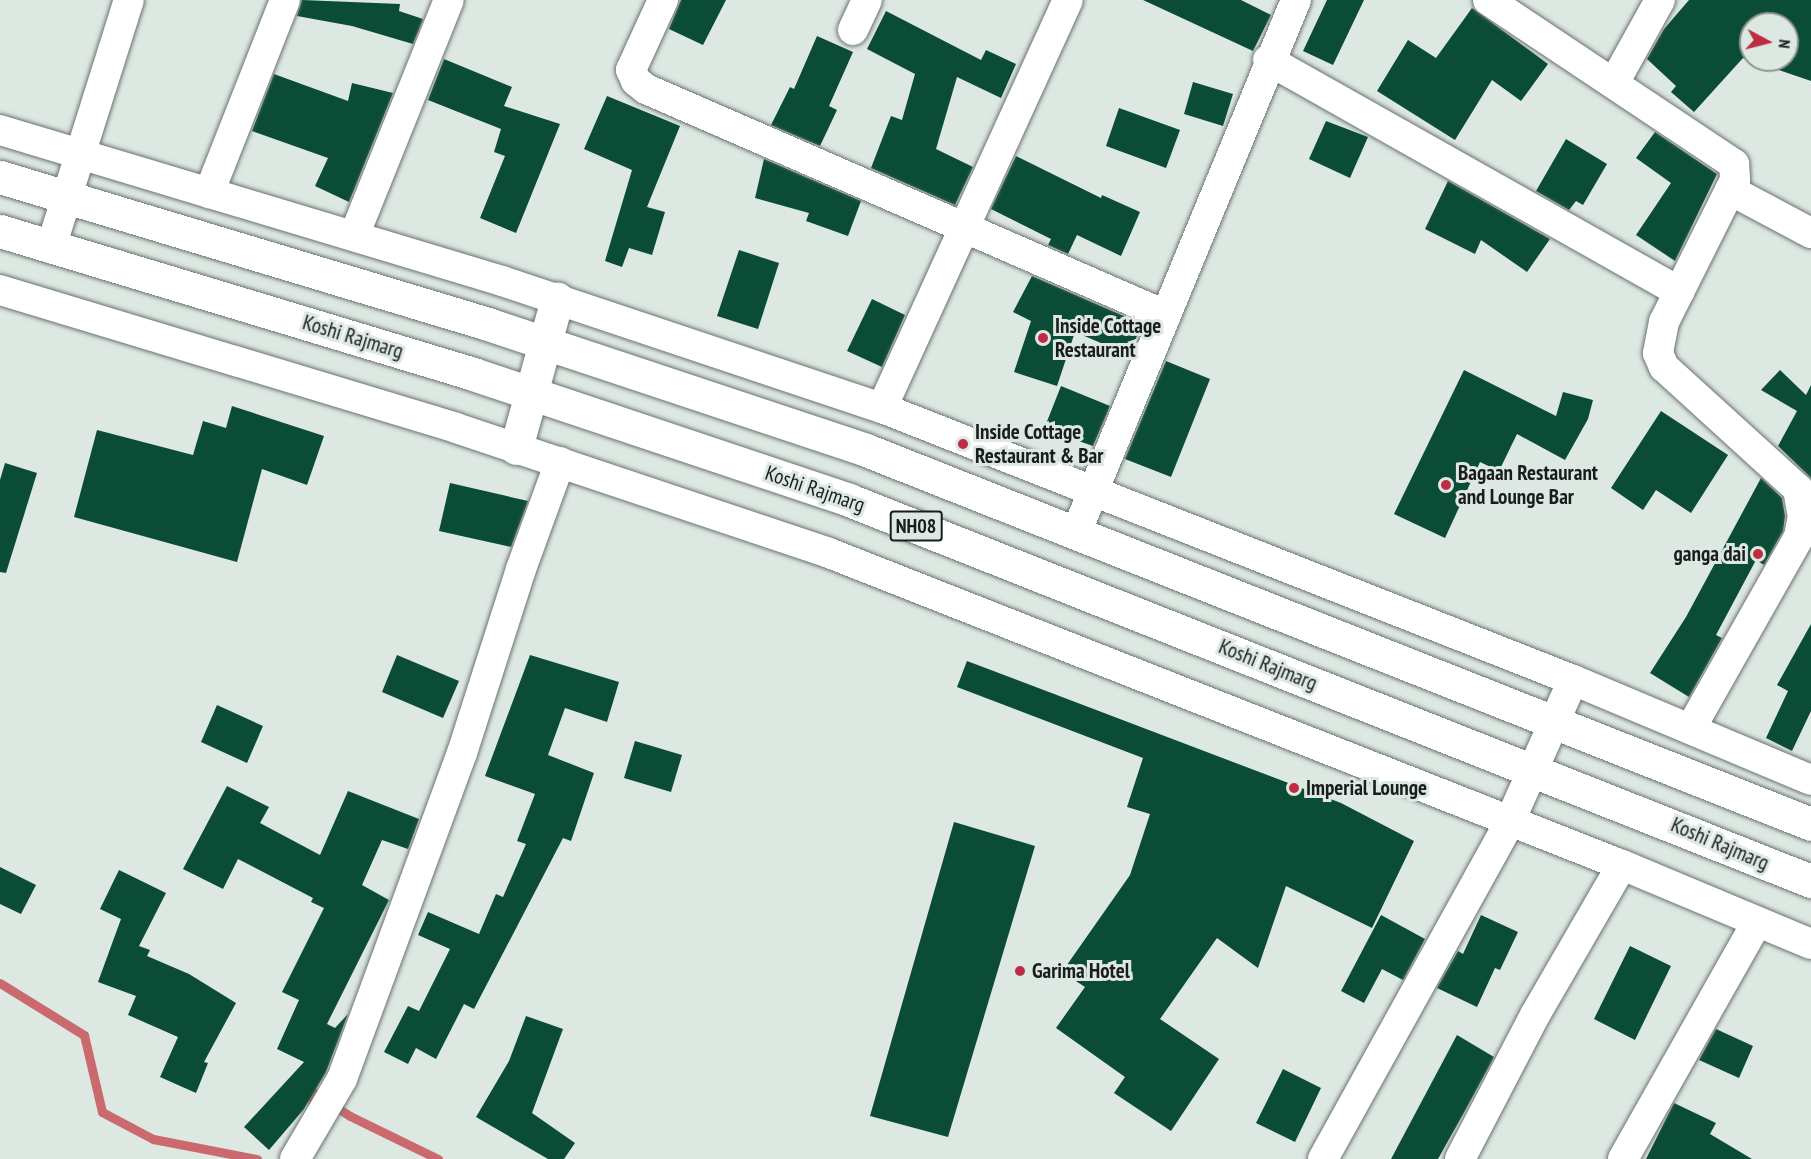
<!DOCTYPE html>
<html>
<head>
<meta charset="utf-8">
<style>
	body { margin:0 }
	#map { position:relative; width:1811px; height:1159px; overflow:hidden; background:#dee8e3; font-family:"PT Sans Narrow",sans-serif }
	div>[style] { position:absolute }
	.stream>* { height:9px; margin:-4.5px; padding:0 4.5px; transform-origin:4.5px; border-radius:4.5px; background:#ca6a6f }
	.building>* { inset:0; background:#0a4c35 }
	.roads { filter:drop-shadow(0 0 2px #6a736e) drop-shadow(0 0 2px #6a736e) }
	.minor>* { height:30px; margin:-15px; padding:0 15px; transform-origin:15px; border-radius:15px; background:#fff }
	.primary>* { height:33px; margin:-16.5px; padding:0 16.5px; transform-origin:16.5px; border-radius:16.5px; background:#fff }
	.dots>* { width:16px; height:16px; translate:-50% -50%; box-sizing:border-box; border:3px solid #dee8e3; border-radius:50% }
	span { translate:-50% -50%; white-space:nowrap; text-align:center; line-height:1.15; -webkit-text-stroke:6px #dee8e3; paint-order:stroke }
	.shield-label span { padding:2px 4px; background:#dee8e3; border:2px solid; border-radius:4px; -webkit-text-stroke-width:0 }
	.shield-label { font-size:20px; color:#191d1b; font-weight:700 }
	.poi-label { font-size:21px; color:#191d1b; font-weight:700 }
	.left { translate:0 -50%; text-align:left }
	.right { translate:-100% -50%; text-align:right }
	.street-label { font-size:21px; color:#191d1b }
	.north { position:absolute; left:1739px; top:12px; width:60px; height:60px; box-sizing:border-box; background:#dee8e3; border:2px solid #8f9793; border-radius:50%; rotate:97deg; font-size:16px; font-weight:700; line-height:24px; text-align:center; color:#191d1b }
	.north::after { content:''; display:block; margin:auto; width:21px; height:27px; background:#bd2c42; clip-path:polygon(50% 0,100% 100%,50% 72%,0 100%) }
</style>
</head>
<body>
<div id="map">
	<div class="stream">
		<div style="left:0;top:983px;width:99px;rotate:31.8deg"></div>
		<div style="left:84px;top:1035px;width:79px;rotate:76.8deg"></div>
		<div style="left:102px;top:1112px;width:58px;rotate:27.9deg"></div>
		<div style="left:153px;top:1139px;width:106px;rotate:10.9deg"></div>
		<div style="left:312px;top:1112px;width:20px;rotate:-87deg"></div>
		<div style="left:313px;top:1092px;width:44px;rotate:33deg"></div>
		<div style="left:350px;top:1116px;width:98px;rotate:26deg"></div>
	</div>
	<div class="building">
		<div style="clip-path:polygon(302px 0,400px 4px,399px 11px,423px 19px,413px 44px,352px 26px,297px 16px)"></div>
		<div style="clip-path:polygon(681px 0,726px 0,703px 45px,669px 29px)"></div>
		<div style="clip-path:polygon(1143px 0,1241px 0,1271px 15px,1253px 51px)"></div>
		<div style="clip-path:polygon(1327px 0,1364px 0,1333px 65px,1303px 51px)"></div>
		<div style="clip-path:polygon(evenodd,1689px 0,1811px 0,1811px 81px,1743px 58px,1694px 112px,1671px 92px,1676px 86px,1647px 59px,1664px 29px,1689px 0,1751px 24px,1787px 24px,1787px 60px,1751px 60px,1751px 24px)"></div>
		<div style="clip-path:polygon(1472px 8px,1548px 64px,1521px 101px,1492px 80px,1455px 140px,1377px 91px,1408px 40px,1436px 58px)"></div>
		<div style="clip-path:polygon(886px 11px,981px 60px,986px 50px,1016px 64px,1001px 98px,957px 77px,936px 149px,973px 167px,955px 205px,871px 168px,891px 116px,902px 120px,915px 74px,867px 49px)"></div>
		<div style="clip-path:polygon(817px 36px,853px 52px,829px 106px,837px 110px,820px 146px,771px 125px,790px 87px,794px 89px)"></div>
		<div style="clip-path:polygon(444px 59px,512px 87px,504px 106px,560px 124px,516px 233px,480px 218px,505px 156px,494px 152px,501px 129px,428px 100px)"></div>
		<div style="clip-path:polygon(274px 74px,348px 101px,352px 83px,393px 93px,349px 202px,315px 186px,328px 158px,252px 131px)"></div>
		<div style="clip-path:polygon(1193px 82px,1233px 94px,1223px 126px,1184px 114px)"></div>
		<div style="clip-path:polygon(607px 96px,680px 126px,647px 207px,665px 212px,652px 255px,629px 248px,622px 267px,605px 261px,632px 170px,584px 149px)"></div>
		<div style="clip-path:polygon(1119px 108px,1180px 130px,1166px 168px,1106px 146px)"></div>
		<div style="clip-path:polygon(1326px 121px,1368px 137px,1350px 178px,1309px 159px)"></div>
		<div style="clip-path:polygon(1655px 132px,1717px 174px,1675px 261px,1636px 235px,1671px 183px,1636px 158px)"></div>
		<div style="clip-path:polygon(1566px 139px,1607px 164px,1583px 205px,1576px 201px,1569px 210px,1536px 191px)"></div>
		<div style="clip-path:polygon(1016px 156px,1101px 198px,1102px 195px,1140px 212px,1121px 256px,1077px 235px,1068px 254px,1048px 245px,1051px 239px,991px 209px)"></div>
		<div style="clip-path:polygon(764px 159px,861px 201px,848px 236px,806px 221px,809px 213px,755px 198px)"></div>
		<div style="clip-path:polygon(1448px 181px,1550px 239px,1527px 272px,1481px 240px,1475px 254px,1425px 229px)"></div>
		<div style="clip-path:polygon(739px 250px,779px 263px,758px 329px,717px 316px)"></div>
		<div style="clip-path:polygon(1032px 276px,1142px 324px,1129px 355px,1075px 332px,1057px 386px,1014px 372px,1031px 321px,1013px 312px)"></div>
		<div style="clip-path:polygon(872px 299px,905px 315px,882px 367px,847px 351px)"></div>
		<div style="clip-path:polygon(1166px 361px,1210px 379px,1171px 477px,1125px 459px)"></div>
		<div style="clip-path:polygon(1464px 370px,1556px 416px,1563px 392px,1593px 400px,1588px 419px,1565px 460px,1517px 434px,1499px 471px,1480px 462px,1445px 538px,1394px 514px)"></div>
		<div style="clip-path:polygon(1780px 370px,1806px 395px,1811px 385px,1811px 478px,1778px 446px,1797px 411px,1761px 390px)"></div>
		<div style="clip-path:polygon(1061px 386px,1110px 406px,1093px 446px,1044px 429px)"></div>
		<div style="clip-path:polygon(232px 406px,324px 436px,307px 485px,262px 469px,237px 562px,74px 517px,97px 430px,193px 455px,203px 421px,226px 428px)"></div>
		<div style="clip-path:polygon(1661px 411px,1728px 455px,1691px 513px,1656px 490px,1643px 510px,1611px 488px)"></div>
		<div style="clip-path:polygon(5px 463px,37px 473px,6px 573px,0 572px,0 480px)"></div>
		<div style="clip-path:polygon(1761px 478px,1782px 498px,1785px 516px,1783px 531px,1764px 565px,1756px 560px,1716px 635px,1722px 638px,1689px 697px,1650px 673px,1686px 617px)"></div>
		<div style="clip-path:polygon(450px 483px,528px 501px,511px 547px,439px 531px)"></div>
		<div style="clip-path:polygon(1811px 624px,1811px 711px,1792px 751px,1766px 738px,1788px 691px,1777px 685px)"></div>
		<div style="clip-path:polygon(397px 655px,459px 681px,443px 718px,382px 692px)"></div>
		<div style="clip-path:polygon(530px 655px,619px 682px,607px 722px,565px 708px,548px 755px,594px 773px,571px 841px,563px 838px,474px 1009px,464px 1004px,436px 1059px,416px 1048px,408px 1064px,384px 1052px,408px 1006px,419px 1011px,450px 949px,418px 935px,428px 912px,479px 934px,496px 894px,503px 897px,526px 844px,517px 841px,535px 794px,485px 776px)"></div>
		<div style="clip-path:polygon(967px 661px,1341px 803px,1414px 841px,1372px 928px,1286px 886px,1258px 968px,1217px 938px,1160px 1019px,1219px 1059px,1171px 1131px,1114px 1093px,1125px 1077px,1056px 1028px,1085px 987px,1062px 972px,1130px 875px,1150px 814px,1127px 807px,1143px 758px,957px 687px)"></div>
		<div style="clip-path:polygon(217px 705px,263px 726px,247px 763px,201px 742px)"></div>
		<div style="clip-path:polygon(635px 741px,682px 755px,671px 792px,624px 778px)"></div>
		<div style="clip-path:polygon(227px 786px,269px 807px,260px 823px,320px 855px,348px 791px,419px 819px,408px 849px,382px 840px,362px 885px,389px 900px,327px 1024px,335px 1028px,348px 1014px,326px 1072px,304px 1109px,269px 1150px,244px 1127px,304px 1062px,277px 1049px,299px 1000px,282px 992px,324px 908px,311px 902px,313px 898px,238px 859px,223px 889px,183px 869px)"></div>
		<div style="clip-path:polygon(954px 822px,1035px 846px,948px 1137px,870px 1116px)"></div>
		<div style="clip-path:polygon(0 867px,36px 885px,21px 914px,0 904px)"></div>
		<div style="clip-path:polygon(119px 870px,166px 893px,139px 946px,150px 950px,147px 956px,189px 974px,236px 1003px,204px 1062px,208px 1063px,196px 1093px,160px 1077px,178px 1037px,128px 1015px,136px 996px,98px 982px,121px 919px,100px 909px)"></div>
		<div style="clip-path:polygon(1381px 915px,1425px 939px,1403px 980px,1382px 969px,1364px 1003px,1341px 991px)"></div>
		<div style="clip-path:polygon(1481px 915px,1518px 932px,1500px 970px,1495px 968px,1477px 1007px,1437px 988px,1458px 951px,1463px 954px)"></div>
		<div style="clip-path:polygon(1630px 946px,1671px 966px,1635px 1040px,1594px 1019px)"></div>
		<div style="clip-path:polygon(526px 1016px,563px 1029px,532px 1113px,575px 1143px,564px 1159px,548px 1159px,476px 1117px,509px 1061px)"></div>
		<div style="clip-path:polygon(1716px 1029px,1753px 1046px,1739px 1078px,1699px 1060px)"></div>
		<div style="clip-path:polygon(1457px 1035px,1494px 1057px,1466px 1109px,1438px 1159px,1391px 1159px)"></div>
		<div style="clip-path:polygon(1283px 1069px,1321px 1088px,1295px 1142px,1256px 1123px)"></div>
		<div style="clip-path:polygon(1674px 1103px,1716px 1123px,1710px 1134px,1752px 1159px,1646px 1159px)"></div>
	</div>
	<div class="roads">
		<div class="minor">
			<div style="left:663px;top:0;width:77px;rotate:114.6deg"></div>
			<div style="left:631px;top:70px;width:12px;rotate:66deg"></div>
			<div style="left:636px;top:81px;width:13px;rotate:39deg"></div>
			<div style="left:646px;top:89px;width:566px;rotate:23.53deg"></div>
			<div style="left:1488px;top:0;width:296px;rotate:33.7deg"></div>
			<div style="left:1734px;top:164px;width:16px;rotate:86deg"></div>
			<div style="left:1735px;top:180px;width:159px;rotate:116.6deg"></div>
			<div style="left:1664px;top:322px;width:32px;rotate:101deg"></div>
			<div style="left:1658px;top:353px;width:15px;rotate:67deg"></div>
			<div style="left:1664px;top:367px;width:181px;rotate:42.3deg"></div>
			<div style="left:1798px;top:489px;width:27px;rotate:80deg"></div>
			<div style="left:1803px;top:516px;width:21px;rotate:101deg"></div>
			<div style="left:1799px;top:537px;width:219px;rotate:119.5deg"></div>
			<div style="left:853px;top:30px;width:33px;rotate:-65deg"></div>
			<div style="left:1268px;top:60px;width:472px;rotate:29.4deg"></div>
			<div style="left:1614px;top:83px;width:95px;rotate:-61deg"></div>
			<div style="left:0;top:130px;width:524px;rotate:16.74deg"></div>
			<div style="left:502px;top:281px;width:401px;rotate:18.5deg"></div>
			<div style="left:882px;top:408px;width:743px;rotate:21.49deg"></div>
			<div style="left:1573px;top:680px;width:258px;rotate:22.8deg"></div>
			<div style="left:1730px;top:190px;width:92px;rotate:28deg"></div>
			<div style="left:209px;top:193px;width:207px;rotate:-68.5deg"></div>
			<div style="left:354px;top:236px;width:254px;rotate:-68.1deg"></div>
			<div style="left:51px;top:247px;width:259px;rotate:-72.5deg"></div>
			<div style="left:0;top:290px;width:476px;rotate:16.8deg"></div>
			<div style="left:456px;top:428px;width:393px;rotate:18.5deg"></div>
			<div style="left:829px;top:553px;width:852px;rotate:21.48deg"></div>
			<div style="left:1622px;top:865px;width:205px;rotate:22.7deg"></div>
			<div style="left:882px;top:408px;width:448px;rotate:-65.5deg"></div>
			<div style="left:1076px;top:533px;width:577px;rotate:-67.57deg"></div>
			<div style="left:295px;top:1159px;width:93px;rotate:-59.6deg"></div>
			<div style="left:342px;top:1079px;width:347px;rotate:-69.8deg"></div>
			<div style="left:462px;top:753px;width:193px;rotate:-72.2deg"></div>
			<div style="left:521px;top:569px;width:114px;rotate:-70deg"></div>
			<div style="left:1323px;top:1159px;width:386px;rotate:-61deg"></div>
			<div style="left:1510px;top:821px;width:154px;rotate:-65.9deg"></div>
			<div style="left:1460px;top:1159px;width:162px;rotate:-62.5deg"></div>
			<div style="left:1535px;top:1015px;width:173px;rotate:-59.9deg"></div>
			<div style="left:1623px;top:1159px;width:270px;rotate:-60.5deg"></div>
		</div>
		<div class="primary">
			<div style="left:0;top:177px;width:510px;rotate:16.76deg"></div>
			<div style="left:488px;top:324px;width:398px;rotate:18.4deg"></div>
			<div style="left:866px;top:450px;width:1016px;rotate:21.59deg"></div>
			<div style="left:0;top:231px;width:494px;rotate:16.8deg"></div>
			<div style="left:473px;top:374px;width:397px;rotate:18.5deg"></div>
			<div style="left:849px;top:500px;width:1035px;rotate:21.61deg"></div>
			<div style="left:516px;top:448px;width:155px;rotate:-74.6deg"></div>
		</div>
	</div>
	<div class="dots">
		<div style="left:1043px;top:338px;background:#bd2c42"></div>
		<div style="left:963px;top:444px;background:#bd2c42"></div>
		<div style="left:1446px;top:485px;background:#bd2c42"></div>
		<div style="left:1758px;top:554px;background:#bd2c42"></div>
		<div style="left:1294px;top:788px;background:#bd2c42"></div>
		<div style="left:1020px;top:971px;background:#bd2c42"></div>
	</div>
	<div class="shield-label">
		<span style="left:916px;top:526px">NH08</span>
	</div>
	<div class="poi-label">
		<span class="left" style="left:1055px;top:338px">Inside Cottage<br>Restaurant</span>
		<span class="left" style="left:975px;top:444px">Inside Cottage<br>Restaurant &amp; Bar</span>
		<span class="left" style="left:1458px;top:485px">Bagaan Restaurant<br>and Lounge Bar</span>
		<span class="right" style="left:1746px;top:554px">ganga dai</span>
		<span class="left" style="left:1306px;top:788px">Imperial Lounge</span>
		<span class="left" style="left:1032px;top:971px">Garima Hotel</span>
	</div>
	<div class="street-label">
		<span style="left:353px;top:337px;rotate:17deg">Koshi Rajmarg</span>
		<span style="left:815px;top:489px;rotate:19deg">Koshi Rajmarg</span>
		<span style="left:1268px;top:665px;rotate:22deg">Koshi Rajmarg</span>
		<span style="left:1720px;top:844px;rotate:23deg">Koshi Rajmarg</span>
	</div>
	<div class="north">N</div>
</div>
</body>
</html>
